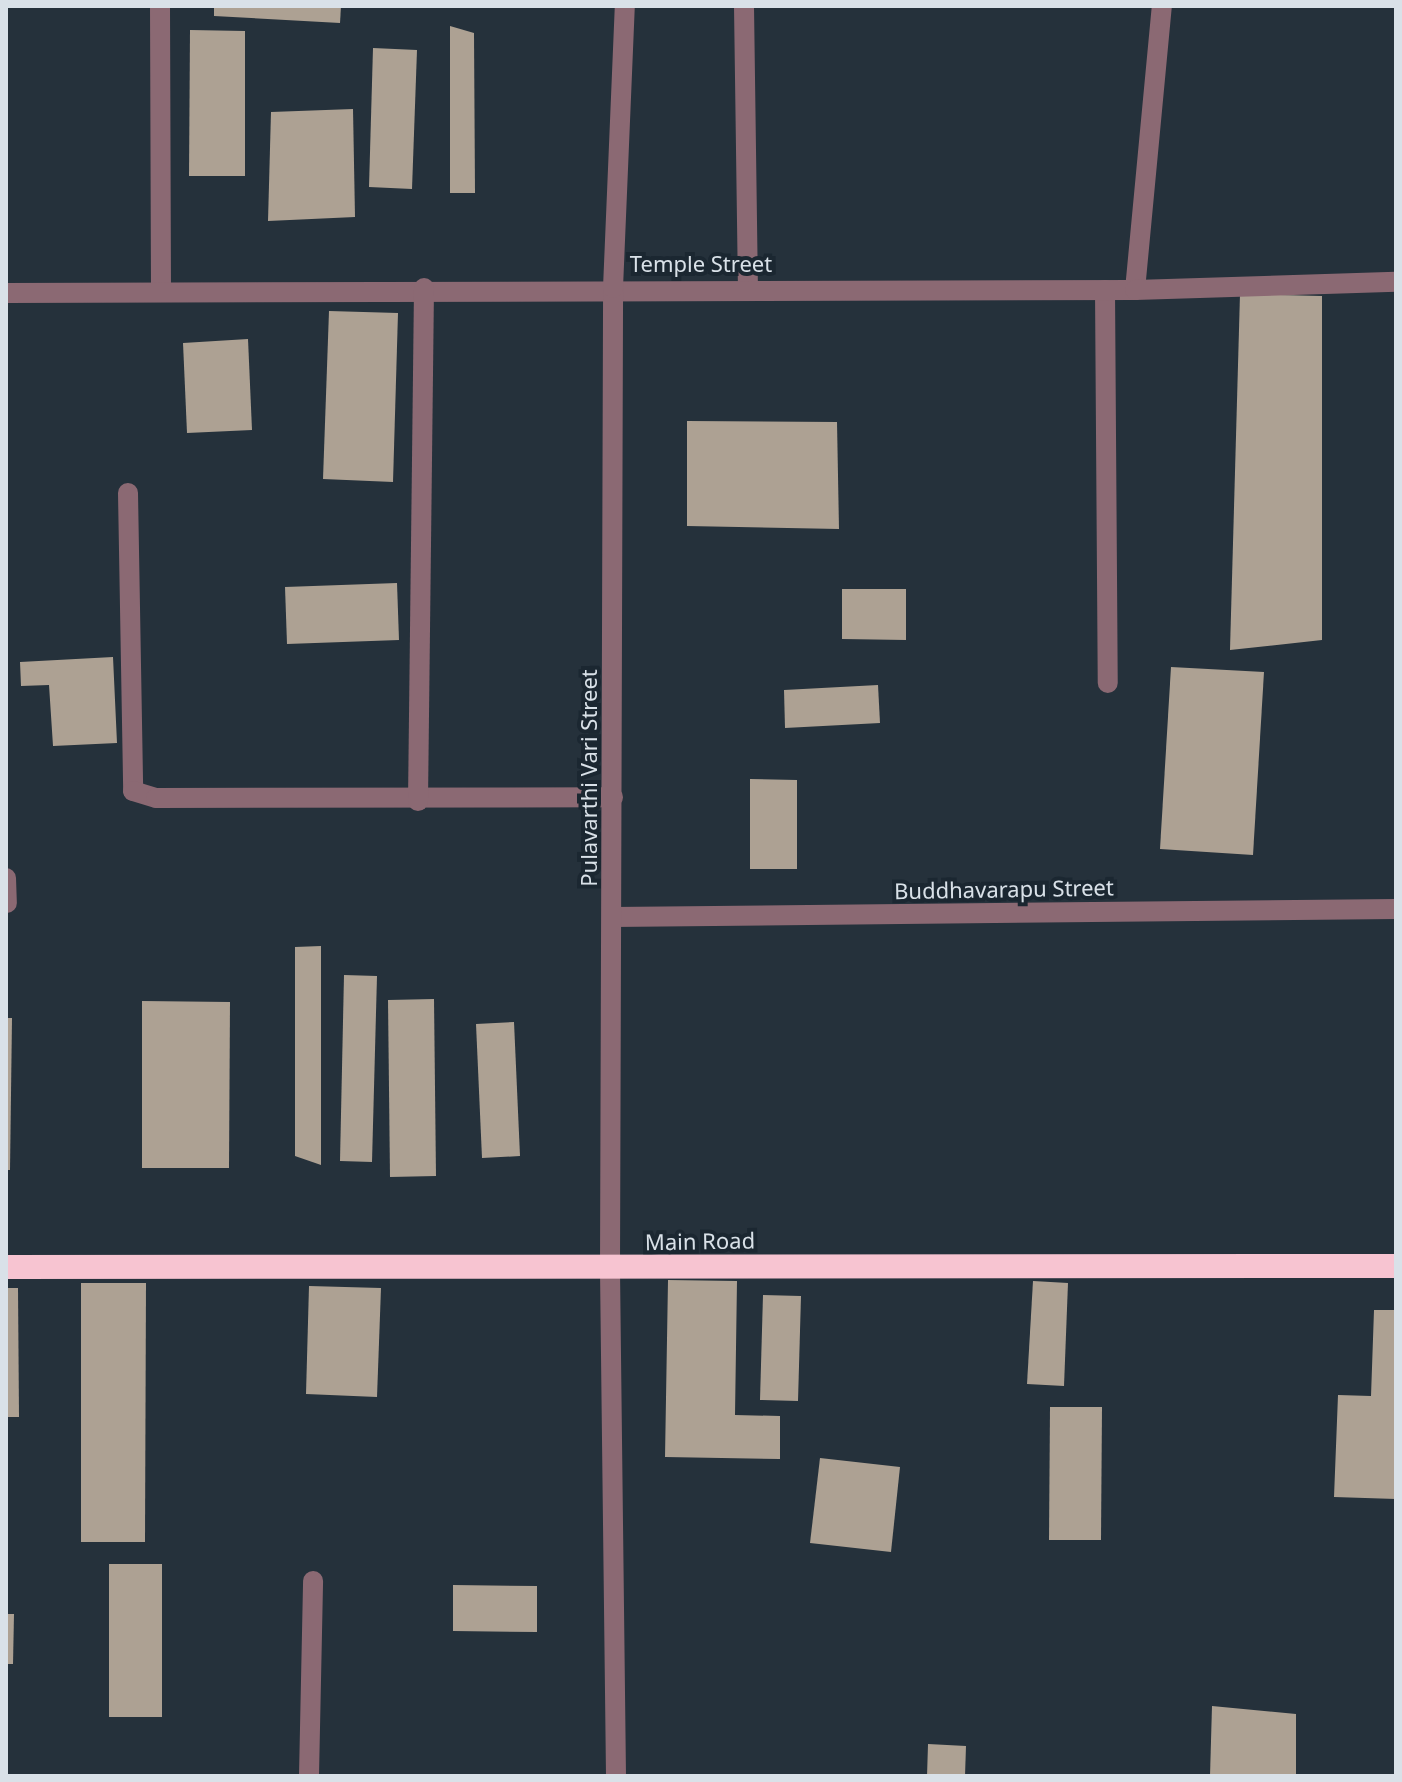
<!DOCTYPE html>
<html>
<head>
<meta charset="utf-8">
<style>
	body { margin:0 }
	#map { position:relative; width:1402px; height:1782px; overflow:hidden; background:#25313b; font-family:"Noto Sans",sans-serif }
	div>[style] { position:absolute }
	.building>* { inset:0; background:#ada193 }
	.minor>* { height:20px; margin:-10px; padding:0 10px; transform-origin:10px; border-radius:10px; background:#8b6973 }
	.highway>* { height:24px; margin:-12px; padding:0 12px; transform-origin:12px; border-radius:12px; background:#f7c4d1 }
	span { translate:-50% -50%; white-space:nowrap; text-align:center; line-height:1.15; -webkit-text-stroke:8px #1b2731; paint-order:stroke }
	.street-label { font-size:22px; color:#d9e1e8 }
	.frame { position:absolute; inset:0; border:8px solid #d9e1e8; pointer-events:none }
</style>
</head>
<body>
<div id="map">
	<div class="building">
		<div style="clip-path:polygon(214px 6px,341px 6px,340px 23px,214px 16px)"></div>
		<div style="clip-path:polygon(450px 26px,474px 33px,475px 193px,450px 193px)"></div>
		<div style="clip-path:polygon(190px 30px,245px 31px,245px 176px,189px 176px)"></div>
		<div style="clip-path:polygon(373px 48px,417px 50px,412px 189px,369px 187px)"></div>
		<div style="clip-path:polygon(353px 109px,355px 217px,268px 221px,271px 112px)"></div>
		<div style="clip-path:polygon(1240px 294px,1322px 296px,1322px 640px,1230px 650px)"></div>
		<div style="clip-path:polygon(329px 311px,398px 313px,393px 482px,323px 479px)"></div>
		<div style="clip-path:polygon(248px 339px,252px 430px,187px 433px,183px 343px)"></div>
		<div style="clip-path:polygon(687px 421px,837px 422px,839px 529px,687px 526px)"></div>
		<div style="clip-path:polygon(397px 583px,399px 640px,287px 644px,285px 587px)"></div>
		<div style="clip-path:polygon(842px 589px,906px 589px,906px 640px,842px 639px)"></div>
		<div style="clip-path:polygon(113px 657px,117px 743px,53px 746px,49px 685px,21px 686px,20px 662px)"></div>
		<div style="clip-path:polygon(1171px 667px,1264px 672px,1253px 855px,1160px 849px)"></div>
		<div style="clip-path:polygon(878px 685px,880px 723px,785px 728px,784px 690px)"></div>
		<div style="clip-path:polygon(750px 779px,797px 780px,797px 869px,750px 869px)"></div>
		<div style="clip-path:polygon(321px 946px,321px 1165px,295px 1156px,295px 947px)"></div>
		<div style="clip-path:polygon(344px 975px,377px 976px,372px 1162px,340px 1161px)"></div>
		<div style="clip-path:polygon(434px 999px,436px 1176px,390px 1177px,388px 1000px)"></div>
		<div style="clip-path:polygon(142px 1001px,230px 1002px,229px 1168px,142px 1168px)"></div>
		<div style="clip-path:polygon(6px 1018px,12px 1018px,10px 1170px,6px 1170px)"></div>
		<div style="clip-path:polygon(514px 1022px,520px 1156px,482px 1158px,476px 1024px)"></div>
		<div style="clip-path:polygon(668px 1280px,737px 1281px,735px 1415px,780px 1416px,780px 1459px,665px 1457px)"></div>
		<div style="clip-path:polygon(1033px 1281px,1068px 1283px,1064px 1386px,1027px 1384px)"></div>
		<div style="clip-path:polygon(81px 1283px,146px 1283px,145px 1542px,81px 1542px)"></div>
		<div style="clip-path:polygon(309px 1286px,381px 1288px,377px 1397px,306px 1394px)"></div>
		<div style="clip-path:polygon(6px 1288px,18px 1288px,19px 1417px,6px 1417px)"></div>
		<div style="clip-path:polygon(763px 1295px,801px 1296px,798px 1401px,760px 1400px)"></div>
		<div style="clip-path:polygon(1374px 1310px,1396px 1310px,1396px 1499px,1334px 1497px,1338px 1395px,1371px 1396px)"></div>
		<div style="clip-path:polygon(1050px 1407px,1102px 1407px,1101px 1540px,1049px 1540px)"></div>
		<div style="clip-path:polygon(820px 1458px,900px 1467px,891px 1552px,810px 1543px)"></div>
		<div style="clip-path:polygon(109px 1564px,162px 1564px,162px 1717px,109px 1717px)"></div>
		<div style="clip-path:polygon(453px 1585px,537px 1586px,537px 1632px,453px 1631px)"></div>
		<div style="clip-path:polygon(6px 1614px,14px 1614px,13px 1664px,6px 1664px)"></div>
		<div style="clip-path:polygon(1212px 1706px,1296px 1714px,1296px 1776px,1210px 1776px)"></div>
		<div style="clip-path:polygon(928px 1744px,966px 1746px,965px 1776px,927px 1776px)"></div>
	</div>
	<div class="minor">
		<div style="left:160px;top:6px;width:284px;rotate:89.8deg"></div>
		<div style="left:744px;top:6px;width:282px;rotate:89.2deg"></div>
		<div style="left:1105px;top:290px;width:393px;rotate:89.6deg"></div>
		<div style="left:1135px;top:290px;width:285px;rotate:-84.6deg"></div>
		<div style="left:6px;top:293px;width:1129px;rotate:-0.15deg"></div>
		<div style="left:1135px;top:290px;width:261px;rotate:-1.8deg"></div>
		<div style="left:128px;top:493px;width:298px;rotate:89deg"></div>
		<div style="left:133px;top:791px;width:24px;rotate:17deg"></div>
		<div style="left:156px;top:798px;width:457px;rotate:-0.1deg"></div>
		<div style="left:418px;top:801px;width:513px;rotate:-89.33deg"></div>
		<div style="left:6px;top:878px;width:25px;rotate:88deg"></div>
		<div style="left:613px;top:917px;width:783px;rotate:-0.59deg"></div>
		<div style="left:309px;top:1776px;width:195px;rotate:-88.8deg"></div>
		<div style="left:616px;top:1776px;width:508px;rotate:-90.68deg"></div>
		<div style="left:610px;top:1268px;width:980px;rotate:-89.82deg"></div>
		<div style="left:613px;top:288px;width:282px;rotate:-87.6deg"></div>
	</div>
	<div class="highway">
		<div style="left:6px;top:1267px;width:1390px;rotate:-0.04deg"></div>
	</div>
	<div class="street-label">
		<span style="left:701px;top:264px">Temple Street</span>
		<span style="left:589px;top:778px;rotate:-90deg">Pulavarthi Vari Street</span>
		<span style="left:1004px;top:889px;rotate:-1deg">Buddhavarapu Street</span>
		<span style="left:700px;top:1241px;rotate:-1deg">Main Road</span>
	</div>
	<div class="frame"></div>
</div>
</body>
</html>
